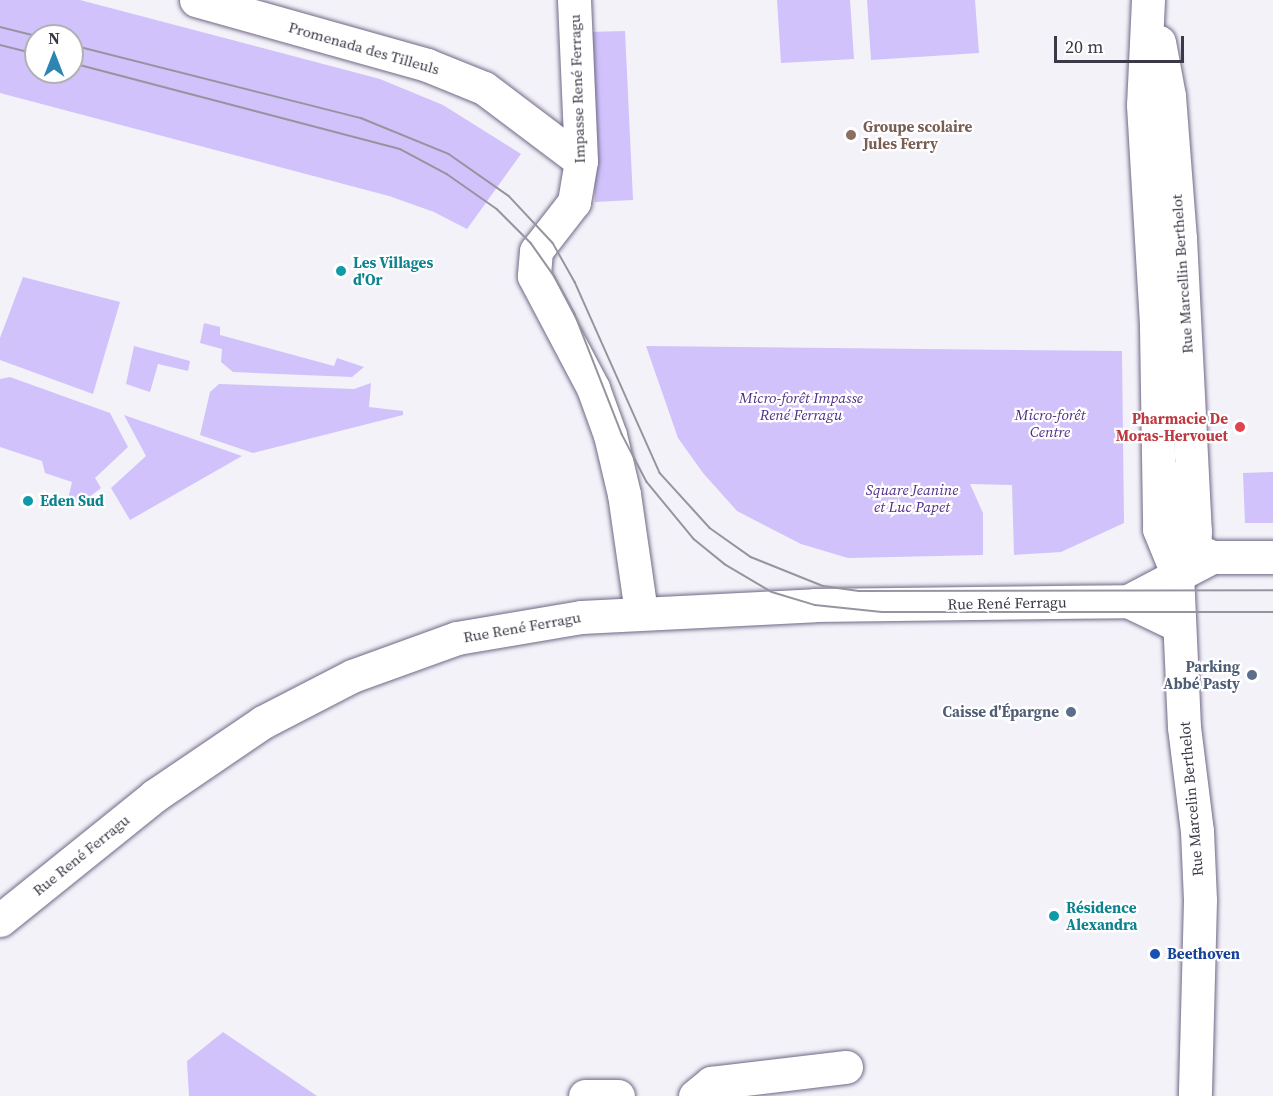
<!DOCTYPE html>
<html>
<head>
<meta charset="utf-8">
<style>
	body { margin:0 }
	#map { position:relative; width:1273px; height:1096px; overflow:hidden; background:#f4f2f9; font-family:"Source Serif 4",serif }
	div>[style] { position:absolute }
	.green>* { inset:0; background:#d1c2fb }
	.roads { filter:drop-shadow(0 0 2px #706886) drop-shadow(0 0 2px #706886) }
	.street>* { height:33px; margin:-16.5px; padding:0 16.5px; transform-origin:16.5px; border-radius:16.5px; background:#fff }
	.secondary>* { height:33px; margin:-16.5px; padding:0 16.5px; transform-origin:16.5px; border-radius:16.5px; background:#fff }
	.tram>* { height:1.5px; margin:-0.75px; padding:0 0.75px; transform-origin:0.75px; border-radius:0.75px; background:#96949e }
	.dots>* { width:16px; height:16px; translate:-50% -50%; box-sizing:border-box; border:3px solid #fff; border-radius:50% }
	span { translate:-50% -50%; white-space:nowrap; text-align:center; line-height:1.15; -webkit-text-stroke:4.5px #fff; paint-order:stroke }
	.street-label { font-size:15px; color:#3c3946 }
	.education-label { font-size:15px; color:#785e54; font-weight:700 }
	.left { translate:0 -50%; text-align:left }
	.culture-label { font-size:15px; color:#0d838f; font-weight:700 }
	.park-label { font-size:15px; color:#502e86; font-style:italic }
	.health-label { font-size:15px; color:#be3a42; font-weight:700 }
	.right { translate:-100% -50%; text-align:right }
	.service-label { font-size:15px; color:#4e5e75; font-weight:700 }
	.transit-label { font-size:15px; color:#164399; font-weight:700 }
	.north { position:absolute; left:24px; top:24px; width:60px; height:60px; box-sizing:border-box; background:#fff; border:2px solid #b1b0b5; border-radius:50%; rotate:0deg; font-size:16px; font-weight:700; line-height:24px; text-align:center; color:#3c3946 }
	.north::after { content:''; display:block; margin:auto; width:21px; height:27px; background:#2e85b4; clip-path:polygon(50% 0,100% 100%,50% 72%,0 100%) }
	.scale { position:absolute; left:1054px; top:36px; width:130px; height:27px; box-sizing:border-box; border:3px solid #3c3946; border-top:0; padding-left:8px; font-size:18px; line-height:21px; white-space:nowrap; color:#3c3946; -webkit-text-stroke:4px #fff; paint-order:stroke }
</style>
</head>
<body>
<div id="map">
	<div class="green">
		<div style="clip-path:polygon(evenodd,0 0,80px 0,380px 79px,443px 105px,521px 154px,467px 229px,434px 212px,389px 196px,0 93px,0 0,36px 36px,72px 36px,72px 72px,36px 72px,36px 36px)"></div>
		<div style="clip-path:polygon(777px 0,850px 0,854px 59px,781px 63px)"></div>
		<div style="clip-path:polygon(867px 0,975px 0,979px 53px,871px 60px)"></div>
		<div style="clip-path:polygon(625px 31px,633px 200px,595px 202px,588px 32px)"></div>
		<div style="clip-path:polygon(23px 277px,120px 302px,93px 394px,0 360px,0 338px)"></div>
		<div style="clip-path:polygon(204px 323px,220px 327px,220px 335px,334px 366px,337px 358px,364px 367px,352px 377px,233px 372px,221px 362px,222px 349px,200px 343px)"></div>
		<div style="clip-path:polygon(134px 346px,190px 361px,188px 371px,158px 364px,150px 392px,126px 384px)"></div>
		<div style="clip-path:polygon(646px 346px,1122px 351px,1124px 523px,1061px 552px,1014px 555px,1012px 485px,970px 484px,983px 513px,983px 555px,848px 558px,801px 544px,737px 511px,703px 473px,678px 438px)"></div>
		<div style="clip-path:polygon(10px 377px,110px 413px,128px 447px,95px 478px,101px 488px,79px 505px,68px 499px,72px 482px,45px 473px,42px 461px,0 447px,0 379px)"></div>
		<div style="clip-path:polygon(371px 383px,369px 407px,403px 411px,403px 415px,253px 453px,200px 435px,210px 392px,219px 384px,354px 389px)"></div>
		<div style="clip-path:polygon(124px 415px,242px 456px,130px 520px,111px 488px,146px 456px)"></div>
		<div style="clip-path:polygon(1273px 472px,1273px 523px,1245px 523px,1243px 473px)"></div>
		<div style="clip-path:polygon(223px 1032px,317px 1096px,189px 1096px,187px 1061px)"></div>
	</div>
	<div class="roads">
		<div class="street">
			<div style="left:196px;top:0;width:240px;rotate:15.7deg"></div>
			<div style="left:427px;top:65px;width:61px;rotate:22deg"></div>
			<div style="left:484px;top:88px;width:121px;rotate:37deg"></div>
			<div style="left:574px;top:0;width:161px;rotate:87.5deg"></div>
			<div style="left:581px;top:161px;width:42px;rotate:99.7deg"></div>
			<div style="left:574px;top:202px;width:62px;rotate:127.8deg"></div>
			<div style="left:536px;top:251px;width:25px;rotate:95deg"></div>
			<div style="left:534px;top:276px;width:127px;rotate:62.2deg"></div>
			<div style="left:593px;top:388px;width:50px;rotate:70.1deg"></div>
			<div style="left:610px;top:435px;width:61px;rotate:76.7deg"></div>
			<div style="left:624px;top:494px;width:119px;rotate:81.8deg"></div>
			<div style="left:1172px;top:478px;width:43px;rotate:87.3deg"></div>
			<div style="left:1174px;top:521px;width:34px;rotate:54deg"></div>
			<div style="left:1194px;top:549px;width:20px;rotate:24deg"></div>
			<div style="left:1128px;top:601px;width:95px;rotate:-27.6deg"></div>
			<div style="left:1212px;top:557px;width:61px"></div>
			<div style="left:0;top:920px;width:198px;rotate:-38.8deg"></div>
			<div style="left:154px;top:796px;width:132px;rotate:-34.2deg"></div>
			<div style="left:263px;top:722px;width:100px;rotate:-27.3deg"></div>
			<div style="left:352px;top:676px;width:112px;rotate:-19.9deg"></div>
			<div style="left:457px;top:638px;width:126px;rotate:-9.6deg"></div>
			<div style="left:581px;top:617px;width:234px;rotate:-2.9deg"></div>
			<div style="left:815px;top:605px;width:313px;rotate:-0.7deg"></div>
			<div style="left:1128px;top:601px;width:55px;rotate:25.6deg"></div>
			<div style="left:585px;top:1096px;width:33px"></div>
			<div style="left:695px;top:1096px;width:21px;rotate:-39deg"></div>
			<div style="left:711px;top:1083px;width:136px;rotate:-6.8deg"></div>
		</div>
		<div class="secondary">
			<div style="left:1148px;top:0;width:105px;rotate:92.7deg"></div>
			<div style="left:1143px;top:105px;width:222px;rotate:86.6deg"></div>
			<div style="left:1156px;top:327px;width:202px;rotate:89.1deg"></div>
			<div style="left:1159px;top:529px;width:48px;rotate:67.8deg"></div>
			<div style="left:1177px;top:573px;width:154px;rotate:87.4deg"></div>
			<div style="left:1184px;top:727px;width:105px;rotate:82.9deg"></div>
			<div style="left:1197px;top:831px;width:69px;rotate:87.5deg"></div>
			<div style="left:1200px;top:900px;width:196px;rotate:91.5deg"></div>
			<div style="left:1159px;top:42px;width:55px;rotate:79.5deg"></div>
			<div style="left:1169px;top:96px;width:142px;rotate:85.6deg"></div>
			<div style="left:1180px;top:238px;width:293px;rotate:87.1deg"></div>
			<div style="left:1195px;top:531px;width:18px;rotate:93deg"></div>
			<div style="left:1194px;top:549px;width:29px;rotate:125deg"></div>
		</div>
	</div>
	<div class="tram">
		<div style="left:0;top:27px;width:37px;rotate:14deg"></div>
		<div style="left:0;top:45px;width:37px;rotate:14deg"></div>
		<div style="left:72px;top:45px;width:298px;rotate:14.2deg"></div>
		<div style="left:361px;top:118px;width:95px;rotate:22.2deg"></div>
		<div style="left:449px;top:154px;width:73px;rotate:35deg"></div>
		<div style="left:509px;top:196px;width:64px;rotate:46.9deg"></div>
		<div style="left:553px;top:243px;width:45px;rotate:60.6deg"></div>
		<div style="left:575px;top:282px;width:209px;rotate:66deg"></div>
		<div style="left:660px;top:473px;width:74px;rotate:47.7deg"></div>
		<div style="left:710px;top:528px;width:50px;rotate:35.3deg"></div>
		<div style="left:751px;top:557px;width:78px;rotate:21.9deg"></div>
		<div style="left:823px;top:586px;width:36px;rotate:8deg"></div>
		<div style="left:859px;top:591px;width:414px;rotate:-0.1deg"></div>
		<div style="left:72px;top:63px;width:339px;rotate:14.7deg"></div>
		<div style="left:400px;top:149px;width:53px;rotate:28deg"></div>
		<div style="left:447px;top:174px;width:61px;rotate:35deg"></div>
		<div style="left:497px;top:209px;width:48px;rotate:45deg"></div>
		<div style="left:531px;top:243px;width:42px;rotate:54.8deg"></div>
		<div style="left:555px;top:277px;width:42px;rotate:61.6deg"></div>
		<div style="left:575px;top:314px;width:129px;rotate:68.6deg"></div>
		<div style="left:622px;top:434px;width:54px;rotate:62.5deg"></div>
		<div style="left:647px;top:482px;width:74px;rotate:50.5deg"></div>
		<div style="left:694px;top:539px;width:41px;rotate:39.1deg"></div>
		<div style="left:726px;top:565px;width:53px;rotate:30.4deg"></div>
		<div style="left:772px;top:592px;width:45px;rotate:16.8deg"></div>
		<div style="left:815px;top:605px;width:67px;rotate:6deg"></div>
		<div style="left:882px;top:612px;width:391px"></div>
	</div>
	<div class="dots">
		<div style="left:851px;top:135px;background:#8d6e63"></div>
		<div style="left:341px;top:271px;background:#0f9aa8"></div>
		<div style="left:1240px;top:427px;background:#e0444e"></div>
		<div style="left:28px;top:501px;background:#0f9aa8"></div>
		<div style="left:1252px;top:675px;background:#5c6f8a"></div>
		<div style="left:1071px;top:712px;background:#5c6f8a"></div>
		<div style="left:1054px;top:916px;background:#0f9aa8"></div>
		<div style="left:1155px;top:954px;background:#1a4fb4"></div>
	</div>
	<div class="street-label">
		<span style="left:364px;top:48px;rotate:16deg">Promenada des Tilleuls</span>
		<span style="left:577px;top:89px;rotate:-92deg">Impasse René Ferragu</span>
		<span style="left:1182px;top:274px;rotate:-94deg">Rue Marcellin Berthelot</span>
		<span style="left:1007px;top:603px;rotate:-1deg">Rue René Ferragu</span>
		<span style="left:522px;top:627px;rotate:-10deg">Rue René Ferragu</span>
		<span style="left:1191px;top:799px;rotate:-95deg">Rue Marcelin Berthelot</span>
		<span style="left:81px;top:855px;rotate:-39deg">Rue René Ferragu</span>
	</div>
	<div class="education-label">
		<span class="left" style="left:863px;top:135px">Groupe scolaire<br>Jules Ferry</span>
	</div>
	<div class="culture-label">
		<span class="left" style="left:353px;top:271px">Les Villages<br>d'Or</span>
		<span class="left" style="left:40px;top:501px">Eden Sud</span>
		<span class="left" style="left:1066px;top:916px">Résidence<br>Alexandra</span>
	</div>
	<div class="park-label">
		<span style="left:801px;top:406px">Micro-forêt Impasse<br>René Ferragu</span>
		<span style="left:1050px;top:423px">Micro-forêt<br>Centre</span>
		<span style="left:912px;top:498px">Square Jeanine<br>et Luc Papet</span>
	</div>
	<div class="health-label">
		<span class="right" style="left:1228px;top:427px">Pharmacie De<br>Moras-Hervouet</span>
	</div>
	<div class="service-label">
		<span class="right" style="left:1240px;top:675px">Parking<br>Abbé Pasty</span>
		<span class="right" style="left:1059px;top:712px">Caisse d'Épargne</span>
	</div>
	<div class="transit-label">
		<span class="left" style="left:1167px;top:954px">Beethoven</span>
	</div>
	<div class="north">N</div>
	<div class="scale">20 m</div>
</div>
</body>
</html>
